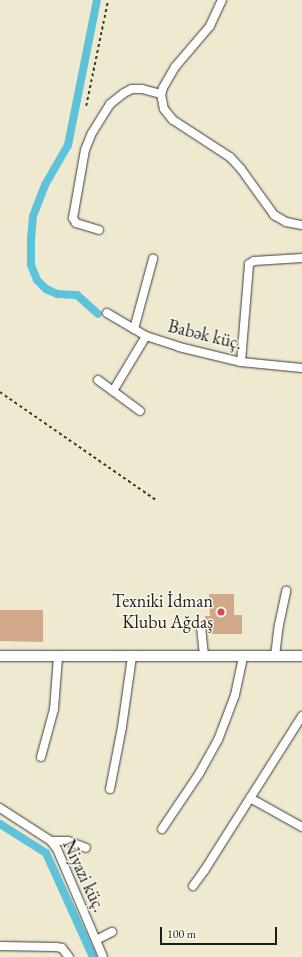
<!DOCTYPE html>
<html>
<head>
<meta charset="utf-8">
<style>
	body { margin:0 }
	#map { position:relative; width:302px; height:957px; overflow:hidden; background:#efe9d0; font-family:"EB Garamond",serif }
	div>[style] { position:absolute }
	.canal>* { height:8px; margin:-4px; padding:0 4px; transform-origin:4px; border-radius:4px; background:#5dc3db }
	.building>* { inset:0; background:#d0a988 }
	.path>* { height:1.5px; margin-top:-0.75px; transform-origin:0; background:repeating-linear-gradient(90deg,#3c3b37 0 3px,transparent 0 6px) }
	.roads { filter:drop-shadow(0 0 1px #3c3b37) drop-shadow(0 0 1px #3c3b37) }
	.minor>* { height:8px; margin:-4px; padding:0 4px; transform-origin:4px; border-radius:4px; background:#fff }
	.major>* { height:10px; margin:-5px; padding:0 5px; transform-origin:5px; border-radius:5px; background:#fff }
	.dots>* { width:11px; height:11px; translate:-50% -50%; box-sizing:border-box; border:2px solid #fbf7ec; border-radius:50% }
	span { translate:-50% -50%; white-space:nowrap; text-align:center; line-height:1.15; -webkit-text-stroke:3px #fbf7ec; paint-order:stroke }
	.street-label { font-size:18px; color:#1c1c1c }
	.poi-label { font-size:18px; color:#1c1c1c }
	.right { translate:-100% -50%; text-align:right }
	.scale { position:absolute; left:160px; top:927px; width:117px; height:18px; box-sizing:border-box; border:2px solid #1c1c1c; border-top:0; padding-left:5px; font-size:12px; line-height:14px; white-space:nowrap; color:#1c1c1c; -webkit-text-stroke:3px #fbf7ec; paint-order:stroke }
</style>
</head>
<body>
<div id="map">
	<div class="canal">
		<div style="left:97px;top:0;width:148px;rotate:101.3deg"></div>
		<div style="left:68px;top:145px;width:46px;rotate:119.9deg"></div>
		<div style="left:45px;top:185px;width:33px;rotate:111deg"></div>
		<div style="left:33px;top:216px;width:24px;rotate:95deg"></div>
		<div style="left:31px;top:240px;width:25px;rotate:90deg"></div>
		<div style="left:31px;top:265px;width:16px;rotate:68deg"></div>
		<div style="left:37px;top:280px;width:13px;rotate:45deg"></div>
		<div style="left:46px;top:289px;width:12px;rotate:24deg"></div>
		<div style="left:57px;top:294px;width:20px;rotate:3deg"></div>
		<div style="left:77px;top:295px;width:28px;rotate:42deg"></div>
		<div style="left:0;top:824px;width:54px;rotate:32.2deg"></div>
		<div style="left:46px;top:853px;width:114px;rotate:65.7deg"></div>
	</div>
	<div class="building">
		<div style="clip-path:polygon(209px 594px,234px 594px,234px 615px,242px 615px,242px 634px,207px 634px,205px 616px,210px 616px)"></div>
		<div style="clip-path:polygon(0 610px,43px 610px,43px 642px,0 641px)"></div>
	</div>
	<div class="path">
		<div style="left:86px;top:106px;width:108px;rotate:-78.3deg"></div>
		<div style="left:0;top:392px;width:190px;rotate:34.7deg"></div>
	</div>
	<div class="roads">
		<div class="minor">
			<div style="left:222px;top:0;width:29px;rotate:115deg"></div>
			<div style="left:210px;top:26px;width:54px;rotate:130.5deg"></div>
			<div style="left:175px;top:67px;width:24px;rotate:120deg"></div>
			<div style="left:163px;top:88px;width:6px;rotate:108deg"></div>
			<div style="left:161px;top:94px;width:15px;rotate:79deg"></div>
			<div style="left:164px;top:109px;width:14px;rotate:51deg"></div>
			<div style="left:173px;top:120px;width:68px;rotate:33deg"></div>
			<div style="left:230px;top:157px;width:16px;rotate:47deg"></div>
			<div style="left:241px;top:169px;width:57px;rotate:54.3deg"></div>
			<div style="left:274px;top:215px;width:14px;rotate:30deg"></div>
			<div style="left:286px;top:222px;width:16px;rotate:11deg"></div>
			<div style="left:99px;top:230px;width:24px;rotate:-163deg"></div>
			<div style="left:76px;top:223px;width:6px;rotate:-121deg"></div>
			<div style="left:73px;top:218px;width:69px;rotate:-80deg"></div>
			<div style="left:85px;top:150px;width:18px;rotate:-68deg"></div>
			<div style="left:92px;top:133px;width:34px;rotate:-58deg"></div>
			<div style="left:110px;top:104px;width:18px;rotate:-38deg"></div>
			<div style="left:124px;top:93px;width:9px;rotate:-27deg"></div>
			<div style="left:132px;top:89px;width:10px"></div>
			<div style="left:142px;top:89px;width:20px;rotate:15deg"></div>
			<div style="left:107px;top:313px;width:45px;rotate:30.5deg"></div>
			<div style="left:146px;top:336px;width:35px;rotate:18deg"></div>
			<div style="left:179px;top:347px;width:64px;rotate:13.6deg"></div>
			<div style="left:241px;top:362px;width:61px;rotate:5.6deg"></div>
			<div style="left:134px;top:329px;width:73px;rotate:-74.8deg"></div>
			<div style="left:241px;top:362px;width:98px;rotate:-85.3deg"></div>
			<div style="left:249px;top:264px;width:6px;rotate:-31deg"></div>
			<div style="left:254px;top:261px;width:48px;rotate:-3.6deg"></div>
			<div style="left:98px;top:380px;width:52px;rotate:36.4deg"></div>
			<div style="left:113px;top:391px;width:64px;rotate:-59deg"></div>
			<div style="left:201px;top:627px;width:29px;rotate:84deg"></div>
			<div style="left:275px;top:656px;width:31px;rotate:-83deg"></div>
			<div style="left:279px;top:625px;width:35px;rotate:-78deg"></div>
			<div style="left:41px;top:757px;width:50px;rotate:-74.8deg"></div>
			<div style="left:54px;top:709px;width:52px;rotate:-85.6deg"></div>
			<div style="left:110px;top:789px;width:63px;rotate:-79deg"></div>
			<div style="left:122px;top:727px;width:71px;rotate:-81.9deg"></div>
			<div style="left:250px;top:798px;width:60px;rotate:29.1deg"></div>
			<div style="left:0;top:808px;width:61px;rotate:32.9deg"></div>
			<div style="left:51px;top:841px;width:10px;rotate:53deg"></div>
			<div style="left:57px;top:849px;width:117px;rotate:66.9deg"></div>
			<div style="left:162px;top:829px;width:66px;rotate:-56.1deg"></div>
			<div style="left:199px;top:774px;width:39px;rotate:-61deg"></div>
			<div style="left:218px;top:740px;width:48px;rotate:-69.3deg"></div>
			<div style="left:235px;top:695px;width:40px;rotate:-78deg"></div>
			<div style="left:51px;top:841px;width:17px"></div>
			<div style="left:68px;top:841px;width:19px;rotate:21deg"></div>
			<div style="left:193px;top:886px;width:19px;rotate:-54deg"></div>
			<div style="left:204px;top:871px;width:183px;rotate:-57.7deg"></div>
			<div style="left:96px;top:940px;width:18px;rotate:-27deg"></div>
			<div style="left:0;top:946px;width:56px;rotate:1deg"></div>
			<div style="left:56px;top:947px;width:6px;rotate:9deg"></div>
			<div style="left:62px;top:948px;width:11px;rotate:52deg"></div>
		</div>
		<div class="major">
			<div style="left:0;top:656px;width:302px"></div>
		</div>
	</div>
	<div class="dots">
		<div style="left:221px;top:612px;background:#d1495b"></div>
	</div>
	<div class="street-label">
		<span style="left:205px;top:335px;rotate:14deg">Babək küç.</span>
		<span style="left:84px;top:876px;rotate:65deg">Niyazi küç.</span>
	</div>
	<div class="poi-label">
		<span class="right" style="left:213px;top:612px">Texniki İdman<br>Klubu Ağdaş</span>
	</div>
	<div class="scale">100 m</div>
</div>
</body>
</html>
